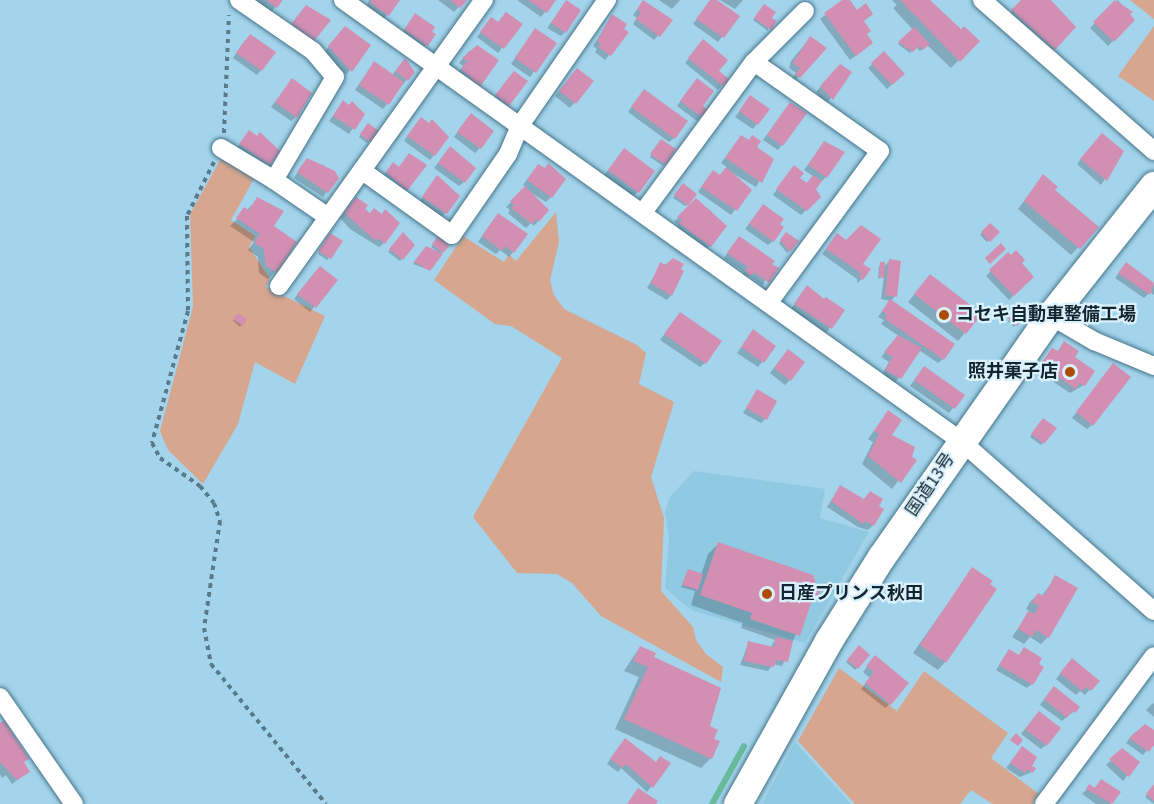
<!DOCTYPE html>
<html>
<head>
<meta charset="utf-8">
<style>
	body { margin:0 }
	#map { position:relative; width:1154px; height:804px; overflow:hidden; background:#a3d4eb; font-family:"Source Sans 3","Noto Sans JP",sans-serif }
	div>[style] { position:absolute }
	.built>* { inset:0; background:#8fc9e2 }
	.green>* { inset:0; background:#d6a68f }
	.shadow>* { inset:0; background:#0003 }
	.stream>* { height:6px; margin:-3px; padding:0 3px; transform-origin:3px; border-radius:3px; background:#67ba9b }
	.building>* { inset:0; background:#d38fb2 }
	.path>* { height:4px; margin-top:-2px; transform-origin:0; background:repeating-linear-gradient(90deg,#597a8a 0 4.5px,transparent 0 9px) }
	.roads { filter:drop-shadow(0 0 2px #467589) drop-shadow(0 0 2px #467589) }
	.minor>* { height:18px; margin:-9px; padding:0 9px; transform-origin:9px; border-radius:9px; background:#fff }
	.trunk>* { height:28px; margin:-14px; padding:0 14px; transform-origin:14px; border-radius:14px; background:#fff }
	.dots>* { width:16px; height:16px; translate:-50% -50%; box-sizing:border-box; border:3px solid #d9f1fc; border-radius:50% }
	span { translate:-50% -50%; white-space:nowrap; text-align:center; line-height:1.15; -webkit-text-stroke:4.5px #d9f1fc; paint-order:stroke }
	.poi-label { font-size:18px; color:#13262f; font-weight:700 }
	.left { translate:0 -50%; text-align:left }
	.right { translate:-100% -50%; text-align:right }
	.street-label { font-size:18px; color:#13262f }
</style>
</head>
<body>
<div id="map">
	<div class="built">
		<div style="clip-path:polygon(694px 471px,825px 489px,820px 518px,869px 532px,805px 643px,691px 610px,665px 588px,669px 538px,665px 511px,670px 497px)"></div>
		<div style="clip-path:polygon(795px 742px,851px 804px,762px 804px)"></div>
	</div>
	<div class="green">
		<div style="clip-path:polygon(1130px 0,1154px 0,1154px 19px)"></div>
		<div style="clip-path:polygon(1154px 26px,1154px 101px,1118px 76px)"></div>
		<div style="clip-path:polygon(223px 155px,255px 177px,231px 220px,255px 236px,249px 247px,270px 279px,266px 287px,325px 316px,295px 384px,255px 362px,238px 424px,203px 484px,168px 450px,160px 431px,193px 307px,190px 214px)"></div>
		<div style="clip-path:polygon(556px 212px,559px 242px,550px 280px,554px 295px,564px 309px,637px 345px,646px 353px,639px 384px,674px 402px,651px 477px,664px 518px,661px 591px,693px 627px,696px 640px,706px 654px,723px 667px,721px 682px,601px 616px,572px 583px,557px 574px,517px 573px,473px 517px,562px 358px,511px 326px,495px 324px,434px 280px,463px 236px,504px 262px,509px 255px,516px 261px)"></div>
		<div style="clip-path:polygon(839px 668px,897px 711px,924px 671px,1008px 733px,991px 758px,1039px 794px,1032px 804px,993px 804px,971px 790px,960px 804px,855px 804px,798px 741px)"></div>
	</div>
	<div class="shadow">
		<div style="clip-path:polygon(255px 0,281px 0,271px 12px)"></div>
		<div style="clip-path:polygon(369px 0,398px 0,383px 20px,366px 8px)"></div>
		<div style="clip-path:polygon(438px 0,465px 0,454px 12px)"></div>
		<div style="clip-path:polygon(517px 0,554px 0,541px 17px)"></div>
		<div style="clip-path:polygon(659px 0,680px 0,672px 9px)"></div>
		<div style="clip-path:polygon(711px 0,738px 16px,718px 42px,693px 24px)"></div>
		<div style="clip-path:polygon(720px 0,743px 0,735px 9px)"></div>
		<div style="clip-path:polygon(845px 0,862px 21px,866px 48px,850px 60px,820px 19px)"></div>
		<div style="clip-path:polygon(892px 0,928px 0,961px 31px,978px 41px,951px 68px,927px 45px,920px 51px,916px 47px,910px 53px,898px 44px,913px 30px,893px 8px,897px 5px)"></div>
		<div style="clip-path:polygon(1022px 0,1043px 0,1074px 27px,1047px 56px,1005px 19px)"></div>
		<div style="clip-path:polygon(1118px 0,1133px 20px,1108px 46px,1090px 28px)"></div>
		<div style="clip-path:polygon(644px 1px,671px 20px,654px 40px,633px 24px,637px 18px,633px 15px)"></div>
		<div style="clip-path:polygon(566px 2px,565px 32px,561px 36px,547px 28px)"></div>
		<div style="clip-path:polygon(762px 8px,770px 18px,768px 31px,753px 20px)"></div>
		<div style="clip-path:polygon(612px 16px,627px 32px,605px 60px,595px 52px,597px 49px,593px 46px)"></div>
		<div style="clip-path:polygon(411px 20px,434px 35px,422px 50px,400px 35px)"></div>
		<div style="clip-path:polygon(487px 24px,497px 24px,520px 25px,498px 53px,477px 37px)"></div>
		<div style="clip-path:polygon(346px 28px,369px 45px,346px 75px,324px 52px)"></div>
		<div style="clip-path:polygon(531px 35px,555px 44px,530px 77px,511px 64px)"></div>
		<div style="clip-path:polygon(810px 38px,824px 49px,794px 82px,791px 80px,796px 73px,789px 68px,791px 61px)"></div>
		<div style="clip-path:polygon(245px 40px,261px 70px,257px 75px,233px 58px)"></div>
		<div style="clip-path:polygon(699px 46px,717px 71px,722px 85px,718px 90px,685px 63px)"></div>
		<div style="clip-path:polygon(469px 51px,497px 61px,479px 86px,457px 74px,463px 66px,459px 63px)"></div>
		<div style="clip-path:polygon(884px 53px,903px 74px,887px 89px,868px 68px)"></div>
		<div style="clip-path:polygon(404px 60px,413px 72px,383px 109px,355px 90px,370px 68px,392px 75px)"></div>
		<div style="clip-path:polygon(577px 70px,592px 81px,570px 108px,555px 96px)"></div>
		<div style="clip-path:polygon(835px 71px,850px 73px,827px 103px,816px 92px)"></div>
		<div style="clip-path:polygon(510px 77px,508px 105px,503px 109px,492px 101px)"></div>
		<div style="clip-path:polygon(292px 80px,296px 117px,291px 121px,271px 107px)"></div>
		<div style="clip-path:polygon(692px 85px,701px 107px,701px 116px,697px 121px,677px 106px)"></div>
		<div style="clip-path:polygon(640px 96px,674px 138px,669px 142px,628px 112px)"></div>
		<div style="clip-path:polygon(343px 102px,363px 115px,349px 134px,329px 121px)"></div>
		<div style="clip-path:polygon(746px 102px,757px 124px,753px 129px,735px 117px)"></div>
		<div style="clip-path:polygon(786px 108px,805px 114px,778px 150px,763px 140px)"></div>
		<div style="clip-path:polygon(466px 120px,480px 148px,475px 153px,454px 137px)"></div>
		<div style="clip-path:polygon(416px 124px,434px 155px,430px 160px,404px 141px)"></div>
		<div style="clip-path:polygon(366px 127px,369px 141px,367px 143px,359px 137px)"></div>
		<div style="clip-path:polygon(741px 136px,748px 141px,752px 137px,755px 147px,772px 159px,756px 187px,727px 170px,750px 190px,731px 215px,698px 192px,709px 176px,720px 176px,727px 167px,721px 163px)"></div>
		<div style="clip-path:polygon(245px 137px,278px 151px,264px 169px,236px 149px)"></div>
		<div style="clip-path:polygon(1098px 140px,1122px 152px,1101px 185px,1077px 164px)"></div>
		<div style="clip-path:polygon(659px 143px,665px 164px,663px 166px,650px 157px)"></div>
		<div style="clip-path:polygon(820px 148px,826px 177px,814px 189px,819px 197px,801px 215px,773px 195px,789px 172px,806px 184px,813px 176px,804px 170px)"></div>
		<div style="clip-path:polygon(446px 152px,464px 182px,459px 186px,434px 168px)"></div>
		<div style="clip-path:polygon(409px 155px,406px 190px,401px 194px,382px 177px,393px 164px,398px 168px)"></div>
		<div style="clip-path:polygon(620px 155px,638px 192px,633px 196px,604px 175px)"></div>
		<div style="clip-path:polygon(322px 164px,337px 178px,323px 197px,294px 178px,302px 165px,319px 168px)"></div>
		<div style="clip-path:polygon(534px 170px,551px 197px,546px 202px,527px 190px,547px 210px,534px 226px,531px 223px,526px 228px,508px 213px,510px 210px,506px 207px,526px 187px,523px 185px)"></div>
		<div style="clip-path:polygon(1043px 176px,1053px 190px,1097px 227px,1071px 255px,1018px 209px)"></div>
		<div style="clip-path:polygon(438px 177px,458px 197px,441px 218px,419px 202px)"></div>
		<div style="clip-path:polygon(681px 187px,687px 205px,685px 206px,673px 198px)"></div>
		<div style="clip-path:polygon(258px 199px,282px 211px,272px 226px,275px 272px,268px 279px,259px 273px,258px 257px,248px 250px,254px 242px,230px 226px)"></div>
		<div style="clip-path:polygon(696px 200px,712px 212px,710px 246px,705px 250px,676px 228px,678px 225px,674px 222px)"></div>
		<div style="clip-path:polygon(352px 203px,363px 210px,384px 243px,379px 247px,350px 229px,340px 218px)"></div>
		<div style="clip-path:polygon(763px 206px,773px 241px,768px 245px,745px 229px)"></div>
		<div style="clip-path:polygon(494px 219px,513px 252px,509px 257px,500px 250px,496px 254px,478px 242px)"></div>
		<div style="clip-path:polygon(990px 225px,998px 232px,987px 242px,980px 235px)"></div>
		<div style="clip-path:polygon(403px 233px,413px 245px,400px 261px,388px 252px)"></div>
		<div style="clip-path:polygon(787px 234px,797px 241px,787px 253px,779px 243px)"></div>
		<div style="clip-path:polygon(837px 235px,861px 265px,862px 279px,857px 283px,857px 279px,822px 254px)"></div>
		<div style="clip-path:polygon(329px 236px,341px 241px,327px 260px,318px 254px)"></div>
		<div style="clip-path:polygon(438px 238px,447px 245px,429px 270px,413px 264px,426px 248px,437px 251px,431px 247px)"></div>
		<div style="clip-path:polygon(734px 243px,770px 265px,763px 286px,749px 276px,746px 279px,742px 276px,744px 272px,724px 258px)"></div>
		<div style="clip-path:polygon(1008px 254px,1032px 277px,1009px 300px,986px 276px)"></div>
		<div style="clip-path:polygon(890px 261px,895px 296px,891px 301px,881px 299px,884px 276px,878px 279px,879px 266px,883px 267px)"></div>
		<div style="clip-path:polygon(661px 264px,669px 265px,671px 295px,667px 300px,647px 288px)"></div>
		<div style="clip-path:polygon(1126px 264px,1154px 285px,1154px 295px,1150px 292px,1144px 298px,1115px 278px)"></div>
		<div style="clip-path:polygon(315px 272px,336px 280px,310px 312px,294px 299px)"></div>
		<div style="clip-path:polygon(930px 276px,980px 314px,958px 341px,908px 302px)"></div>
		<div style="clip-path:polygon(803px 291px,843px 310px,826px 333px,791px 309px)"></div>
		<div style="clip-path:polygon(886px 306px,943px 359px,938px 363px,919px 350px,895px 383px,881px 376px,889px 362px,881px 357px,899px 336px,881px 324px,884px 320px,878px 317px)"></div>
		<div style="clip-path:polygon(680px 314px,705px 363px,700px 367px,660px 340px)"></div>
		<div style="clip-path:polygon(239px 315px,245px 320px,240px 327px,233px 321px)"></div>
		<div style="clip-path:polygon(1012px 316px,1019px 321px,1014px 327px,1008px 321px)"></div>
		<div style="clip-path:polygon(749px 336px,774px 346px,758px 367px,737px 353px)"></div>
		<div style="clip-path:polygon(1064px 343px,1084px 385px,1070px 393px,1037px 371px,1052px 350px,1057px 353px)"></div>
		<div style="clip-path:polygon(783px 356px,790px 380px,785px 385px,770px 373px)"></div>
		<div style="clip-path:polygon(1109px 370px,1092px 425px,1087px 429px,1072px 418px)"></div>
		<div style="clip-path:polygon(920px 373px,963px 395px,949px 413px,910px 386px)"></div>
		<div style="clip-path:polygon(757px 391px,765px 419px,761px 423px,743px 413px)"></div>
		<div style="clip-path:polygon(888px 412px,890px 436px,914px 460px,892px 489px,862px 464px,873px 442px,868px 439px)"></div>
		<div style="clip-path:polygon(1043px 420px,1055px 428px,1041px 445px,1030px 437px)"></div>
		<div style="clip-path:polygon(840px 487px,863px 500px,870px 493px,873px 525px,868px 530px,858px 527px,827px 507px)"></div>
		<div style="clip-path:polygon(718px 544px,810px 602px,782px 666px,773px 664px,768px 671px,740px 665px,749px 642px,771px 647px,775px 640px,741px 628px,743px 623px,691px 605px,695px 591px,681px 587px,688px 570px,701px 575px,708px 554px)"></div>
		<div style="clip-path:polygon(972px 569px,945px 662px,938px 670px,913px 653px)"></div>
		<div style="clip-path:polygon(1056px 577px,1048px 637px,1041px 644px,1030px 637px,1024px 644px,1012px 637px,1030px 611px,1026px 609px,1030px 602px,1038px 594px,1041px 597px)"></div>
		<div style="clip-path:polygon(640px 647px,708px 727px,711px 758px,701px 768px,615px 729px,639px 677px,624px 671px)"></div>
		<div style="clip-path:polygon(859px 647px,868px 655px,855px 670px,846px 662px)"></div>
		<div style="clip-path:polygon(1024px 649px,1032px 684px,1027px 688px,996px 670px,1009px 650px,1018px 656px)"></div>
		<div style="clip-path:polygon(871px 662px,890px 704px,885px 708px,861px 689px,870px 678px,863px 672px)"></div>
		<div style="clip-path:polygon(1067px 665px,1097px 681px,1085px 695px,1080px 691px,1076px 695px,1056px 679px)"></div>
		<div style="clip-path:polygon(1049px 693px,1074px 711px,1062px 721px,1040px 705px)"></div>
		<div style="clip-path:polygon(1153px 703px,1154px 704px,1154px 717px,1146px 710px)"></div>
		<div style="clip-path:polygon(1034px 718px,1046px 745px,1041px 749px,1021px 734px)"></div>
		<div style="clip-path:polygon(0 724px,28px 772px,12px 784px,6px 775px,2px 778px,0 774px)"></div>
		<div style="clip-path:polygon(1154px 732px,1154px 742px,1143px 755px,1126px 743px,1134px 733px)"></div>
		<div style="clip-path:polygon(620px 745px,655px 763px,669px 764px,647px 792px,621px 768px,618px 772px,607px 764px)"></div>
		<div style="clip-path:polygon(1022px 748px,1032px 772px,1020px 777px,1006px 768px)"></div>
		<div style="clip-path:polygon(1122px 750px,1138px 762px,1123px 781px,1106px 765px)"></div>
		<div style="clip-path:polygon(1097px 785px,1118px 793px,1110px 804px,1096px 804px,1082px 794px,1090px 786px,1094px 789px)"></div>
		<div style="clip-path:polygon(1154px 785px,1154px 804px,1145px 797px)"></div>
	</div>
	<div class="stream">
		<div style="left:712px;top:804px;width:66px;rotate:-61.1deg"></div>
	</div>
	<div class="building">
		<div style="clip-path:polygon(266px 0,283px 0,277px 8px)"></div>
		<div style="clip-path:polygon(372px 0,400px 0,389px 16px,370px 3px)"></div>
		<div style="clip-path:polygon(450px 0,467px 0,460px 8px)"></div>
		<div style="clip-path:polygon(528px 0,556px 0,547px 13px)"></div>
		<div style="clip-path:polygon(566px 0,581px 10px,566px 33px,551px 23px)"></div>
		<div style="clip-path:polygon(643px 0,673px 20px,660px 37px,636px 19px,641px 13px,637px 9px)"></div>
		<div style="clip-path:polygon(710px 0,717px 0,740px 16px,724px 38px,696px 19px)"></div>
		<div style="clip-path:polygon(842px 0,850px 0,857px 10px,866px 3px,873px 14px,864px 21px,871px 31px,867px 34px,873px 43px,856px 56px,824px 13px)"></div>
		<div style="clip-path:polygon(900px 0,930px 0,961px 29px,964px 26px,980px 41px,960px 62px)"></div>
		<div style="clip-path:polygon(1021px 0,1051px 0,1076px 27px,1055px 50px,1011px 10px)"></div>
		<div style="clip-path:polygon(1115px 0,1133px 12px,1130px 14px,1135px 20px,1114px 42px,1093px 22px)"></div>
		<div style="clip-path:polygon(764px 4px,776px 12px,772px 18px,777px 21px,771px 30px,754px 18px)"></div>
		<div style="clip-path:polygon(306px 5px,331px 20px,314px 41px,291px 24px)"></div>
		<div style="clip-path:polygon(506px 12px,523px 24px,504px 49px,480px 32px,491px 17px,498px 22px)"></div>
		<div style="clip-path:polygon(415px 13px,435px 27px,432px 32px,436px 34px,428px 46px,404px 30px)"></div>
		<div style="clip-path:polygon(612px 14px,627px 24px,624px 29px,629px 32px,611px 56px,598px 47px,601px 44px,597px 41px)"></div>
		<div style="clip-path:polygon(345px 26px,371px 45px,352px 72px,328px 46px)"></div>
		<div style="clip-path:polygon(914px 27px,930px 44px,923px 50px,919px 46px,913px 52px,898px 42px)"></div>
		<div style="clip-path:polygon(535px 28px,557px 43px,536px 73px,515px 58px)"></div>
		<div style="clip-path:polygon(250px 34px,276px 52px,262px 71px,236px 53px)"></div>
		<div style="clip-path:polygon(810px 36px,827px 48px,800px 78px,795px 74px,800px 68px,793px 63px)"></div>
		<div style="clip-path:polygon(703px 39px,728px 60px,719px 71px,729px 79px,723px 86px,688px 58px)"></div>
		<div style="clip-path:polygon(477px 45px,499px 60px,480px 87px,461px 69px,467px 61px,462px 58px)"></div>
		<div style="clip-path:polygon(884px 51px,905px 74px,892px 85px,871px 63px)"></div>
		<div style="clip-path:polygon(405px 58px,415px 72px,408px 81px,395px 71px)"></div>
		<div style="clip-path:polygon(374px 61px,404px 82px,389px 105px,359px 85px)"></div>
		<div style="clip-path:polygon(840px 64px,852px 72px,833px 100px,820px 86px)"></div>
		<div style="clip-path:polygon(577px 68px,594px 81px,576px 104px,559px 91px)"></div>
		<div style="clip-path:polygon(514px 71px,528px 81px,509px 106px,495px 95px)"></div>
		<div style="clip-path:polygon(292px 78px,312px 93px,297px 118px,275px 102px)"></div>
		<div style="clip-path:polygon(697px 78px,714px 91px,703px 106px,708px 110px,702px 117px,680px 101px)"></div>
		<div style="clip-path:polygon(644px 89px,688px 121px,675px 139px,631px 107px)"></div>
		<div style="clip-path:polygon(750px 95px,770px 109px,758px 125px,739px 111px)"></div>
		<div style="clip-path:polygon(343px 100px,349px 105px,352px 101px,365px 114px,355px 130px,333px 116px)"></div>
		<div style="clip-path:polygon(790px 102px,807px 113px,783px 146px,767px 135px)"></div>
		<div style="clip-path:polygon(471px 113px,494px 131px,481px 149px,457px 132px)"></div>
		<div style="clip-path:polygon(421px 117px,429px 123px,432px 119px,449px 137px,435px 156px,407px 136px)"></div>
		<div style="clip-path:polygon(368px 123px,379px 131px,370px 142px,360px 134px)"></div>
		<div style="clip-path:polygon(249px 130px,257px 136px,260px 132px,280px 151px,270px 165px,239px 144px)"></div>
		<div style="clip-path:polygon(1102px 133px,1124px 151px,1107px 181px,1080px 159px)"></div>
		<div style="clip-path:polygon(741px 135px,749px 140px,752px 135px,761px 141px,757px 147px,774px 159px,762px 183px,725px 158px)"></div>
		<div style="clip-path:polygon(661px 139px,676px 149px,666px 165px,650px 154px)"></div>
		<div style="clip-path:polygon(824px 141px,845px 152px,827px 178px,808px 165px)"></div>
		<div style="clip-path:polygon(450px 146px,476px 168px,465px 183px,438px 163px)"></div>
		<div style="clip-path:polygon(624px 148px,655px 171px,639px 193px,608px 170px)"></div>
		<div style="clip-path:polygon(409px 153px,427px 165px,407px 191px,386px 172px,393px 162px,399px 167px)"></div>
		<div style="clip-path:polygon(307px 158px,335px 171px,339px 178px,328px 193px,297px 172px)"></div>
		<div style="clip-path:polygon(548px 163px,566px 179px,552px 198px,527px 180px,538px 164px,545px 168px)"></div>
		<div style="clip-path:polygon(794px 165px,804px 173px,800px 178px,807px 183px,813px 175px,822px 181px,816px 189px,821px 197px,807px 211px,776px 189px)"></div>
		<div style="clip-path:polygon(726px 167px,752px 190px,737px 211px,701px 187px,713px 170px,720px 175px)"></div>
		<div style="clip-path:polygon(1043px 174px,1058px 187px,1055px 190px,1099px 227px,1080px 249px,1024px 201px)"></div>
		<div style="clip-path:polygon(437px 175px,460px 196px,447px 214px,422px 197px)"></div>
		<div style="clip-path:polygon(683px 183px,697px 194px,688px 206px,674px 195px)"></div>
		<div style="clip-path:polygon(525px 186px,549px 210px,539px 222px,536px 219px,532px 224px,511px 208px,514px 205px,510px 201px)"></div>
		<div style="clip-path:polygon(257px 197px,284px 211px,274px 226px,297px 242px,277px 273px,266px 266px,264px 249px,254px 243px,260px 234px,236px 218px,244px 207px,249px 210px)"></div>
		<div style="clip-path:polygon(356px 197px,368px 205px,365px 209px,370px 213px,374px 208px,382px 214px,385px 209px,400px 223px,385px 244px,378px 238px,376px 241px,344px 213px)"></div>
		<div style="clip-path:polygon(696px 198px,727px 226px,711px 247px,679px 223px,682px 220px,677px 217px)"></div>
		<div style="clip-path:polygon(763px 204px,784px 219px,780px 224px,784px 227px,774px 242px,749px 224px)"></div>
		<div style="clip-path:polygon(498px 213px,528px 234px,514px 253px,505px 246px,502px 251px,482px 236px)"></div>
		<div style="clip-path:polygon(990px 223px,1000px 232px,990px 242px,981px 232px)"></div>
		<div style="clip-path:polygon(861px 225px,881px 239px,863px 264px,871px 269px,863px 280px,859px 277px,861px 273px,826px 249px,837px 233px,846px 240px)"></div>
		<div style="clip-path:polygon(403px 232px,415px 245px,403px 260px,389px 249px)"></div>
		<div style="clip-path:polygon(786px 232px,799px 241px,790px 252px,780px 240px)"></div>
		<div style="clip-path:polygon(330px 233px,343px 241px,331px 259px,318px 251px)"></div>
		<div style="clip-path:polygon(438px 236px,450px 245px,443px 253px,432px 244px)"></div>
		<div style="clip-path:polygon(739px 236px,775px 261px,772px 264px,779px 268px,769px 283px,754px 272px,752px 276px,745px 271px,748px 267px,727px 253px)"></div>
		<div style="clip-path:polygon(1001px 243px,1006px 249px,990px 264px,985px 258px)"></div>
		<div style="clip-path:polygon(426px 246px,443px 254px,430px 271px,414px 262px)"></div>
		<div style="clip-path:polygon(1016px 250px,1025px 260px,1022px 263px,1034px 277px,1014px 296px,989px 270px,1008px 252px,1011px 255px)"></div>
		<div style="clip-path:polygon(673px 258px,684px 264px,681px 269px,684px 271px,672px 296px,651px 283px,660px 262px,665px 265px)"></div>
		<div style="clip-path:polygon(889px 259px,901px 261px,897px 297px,885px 295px)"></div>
		<div style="clip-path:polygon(880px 262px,885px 262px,884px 278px,879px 277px)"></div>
		<div style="clip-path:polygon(1126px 262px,1154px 283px,1150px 295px,1118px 273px)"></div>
		<div style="clip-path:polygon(320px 266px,338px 280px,316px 308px,297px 294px)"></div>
		<div style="clip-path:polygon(930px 274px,982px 314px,966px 334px,914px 294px)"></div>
		<div style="clip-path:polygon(807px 285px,824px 299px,826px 297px,845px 310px,832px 329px,794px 304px)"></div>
		<div style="clip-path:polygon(890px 299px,955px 344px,944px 360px,885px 319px,887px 315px,882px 311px)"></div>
		<div style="clip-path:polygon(680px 312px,722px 341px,706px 364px,664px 334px)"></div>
		<div style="clip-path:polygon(238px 313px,247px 319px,243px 326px,233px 319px)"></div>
		<div style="clip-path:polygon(1012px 313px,1021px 321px,1017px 326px,1008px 318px)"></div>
		<div style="clip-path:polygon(753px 329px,776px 346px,764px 363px,741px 347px)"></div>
		<div style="clip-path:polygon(898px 335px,922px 348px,901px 379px,885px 370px,893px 357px,884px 352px)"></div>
		<div style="clip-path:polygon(1064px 341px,1079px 351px,1075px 357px,1095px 371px,1085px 386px,1080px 383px,1076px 389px,1040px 365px,1052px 348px,1058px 351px)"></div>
		<div style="clip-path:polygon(788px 349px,805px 362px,791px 381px,774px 368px)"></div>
		<div style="clip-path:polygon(1113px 363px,1131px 377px,1093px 426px,1076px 412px)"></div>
		<div style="clip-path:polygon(924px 366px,965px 395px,955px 409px,914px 380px)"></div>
		<div style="clip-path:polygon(757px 389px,777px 401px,767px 420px,746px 408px)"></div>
		<div style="clip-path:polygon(888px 410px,902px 420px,892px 435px,915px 447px,912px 457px,917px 460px,901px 483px,868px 456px,879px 434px,874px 431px)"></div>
		<div style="clip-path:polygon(1043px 418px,1057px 428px,1044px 444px,1031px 434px)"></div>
		<div style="clip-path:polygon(840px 485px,864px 499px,870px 491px,883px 499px,879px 506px,884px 509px,874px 526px,865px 521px,863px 524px,831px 501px)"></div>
		<div style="clip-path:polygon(718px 542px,813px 575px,820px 592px,811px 603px,800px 636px,750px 619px,752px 613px,700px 595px)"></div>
		<div style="clip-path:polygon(972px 567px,993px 581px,990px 584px,997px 589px,946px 663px,920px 645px)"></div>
		<div style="clip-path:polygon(688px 569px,703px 574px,698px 590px,682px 585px)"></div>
		<div style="clip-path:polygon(1055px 575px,1078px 588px,1049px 638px,1036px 630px,1032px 637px,1018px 629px,1028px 611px,1034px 614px,1039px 606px,1032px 602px,1038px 593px,1044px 596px)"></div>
		<div style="clip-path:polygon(776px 637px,793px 641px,788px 662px,776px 660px,774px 667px,744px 661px,748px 641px,774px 647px)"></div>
		<div style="clip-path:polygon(859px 645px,870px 655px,858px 669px,847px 660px)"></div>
		<div style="clip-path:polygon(640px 646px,656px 653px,654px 657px,721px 688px,710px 726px,718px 730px,714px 739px,720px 741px,712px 759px,624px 719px,648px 667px,633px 661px)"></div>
		<div style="clip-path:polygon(1024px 647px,1042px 658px,1039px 664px,1044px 667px,1033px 685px,999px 665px,1009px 649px,1019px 655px)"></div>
		<div style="clip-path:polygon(875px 655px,909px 683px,891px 705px,865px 683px,874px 672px,866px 666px)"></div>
		<div style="clip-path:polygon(1072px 658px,1100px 681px,1091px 691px,1086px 687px,1082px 691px,1060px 673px)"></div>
		<div style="clip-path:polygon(1054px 686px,1080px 707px,1075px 713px,1072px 711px,1067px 718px,1044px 699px)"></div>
		<div style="clip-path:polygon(1039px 711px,1061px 728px,1047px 746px,1025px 729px)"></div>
		<div style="clip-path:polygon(4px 720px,29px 759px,24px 762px,30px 772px,17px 780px,0 762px,0 723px)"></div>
		<div style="clip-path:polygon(1145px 724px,1154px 730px,1154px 745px,1149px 752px,1129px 738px)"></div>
		<div style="clip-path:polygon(1016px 733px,1023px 740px,1018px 746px,1010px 740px)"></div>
		<div style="clip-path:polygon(625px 738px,656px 762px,660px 756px,671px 763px,653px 788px,626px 764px,623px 768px,610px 759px)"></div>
		<div style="clip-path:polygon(1022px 746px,1037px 757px,1032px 766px,1036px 768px,1033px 773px,1028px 769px,1025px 773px,1010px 763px)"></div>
		<div style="clip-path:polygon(1122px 748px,1140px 762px,1129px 777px,1109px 759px)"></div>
		<div style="clip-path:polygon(1101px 779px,1121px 792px,1112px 804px,1086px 789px,1089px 784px,1095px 788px)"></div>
		<div style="clip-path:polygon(1154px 784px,1154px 801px,1146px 794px)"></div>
		<div style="clip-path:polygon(638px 788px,658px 801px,656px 804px,627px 804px)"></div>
	</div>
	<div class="path">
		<div style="left:224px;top:133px;width:118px;rotate:-87.6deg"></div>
		<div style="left:214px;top:162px;width:60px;rotate:116.6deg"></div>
		<div style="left:187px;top:216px;width:95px;rotate:89.4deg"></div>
		<div style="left:188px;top:311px;width:137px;rotate:105.3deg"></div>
		<div style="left:152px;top:443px;width:17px;rotate:62deg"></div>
		<div style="left:160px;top:458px;width:49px;rotate:35deg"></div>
		<div style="left:200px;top:486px;width:22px;rotate:51deg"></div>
		<div style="left:214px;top:503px;width:19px;rotate:72deg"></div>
		<div style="left:220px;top:521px;width:108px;rotate:98.5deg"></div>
		<div style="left:204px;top:628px;width:37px;rotate:79deg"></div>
		<div style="left:211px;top:664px;width:181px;rotate:50.6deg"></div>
	</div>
	<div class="roads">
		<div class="minor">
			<div style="left:239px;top:0;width:90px;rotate:34.6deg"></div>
			<div style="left:313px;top:51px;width:34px;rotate:50deg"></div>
			<div style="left:335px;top:77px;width:120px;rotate:120.6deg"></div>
			<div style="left:274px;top:180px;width:65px;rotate:34.4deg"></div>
			<div style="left:343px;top:0;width:759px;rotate:35.51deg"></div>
			<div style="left:961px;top:441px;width:257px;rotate:41.4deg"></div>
			<div style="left:982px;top:0;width:229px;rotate:41.3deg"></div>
			<div style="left:754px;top:62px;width:72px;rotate:-45deg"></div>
			<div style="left:221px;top:148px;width:62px;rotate:31.1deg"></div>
			<div style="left:364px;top:172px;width:108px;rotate:35.6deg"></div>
			<div style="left:452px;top:235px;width:98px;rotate:-55.3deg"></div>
			<div style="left:508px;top:154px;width:33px;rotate:-67deg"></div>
			<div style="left:521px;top:124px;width:151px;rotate:-55.3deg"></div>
			<div style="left:644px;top:211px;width:185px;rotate:-53.6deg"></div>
			<div style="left:754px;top:62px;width:154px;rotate:35.2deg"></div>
			<div style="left:880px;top:151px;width:186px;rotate:126.3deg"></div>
			<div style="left:279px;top:286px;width:352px;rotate:-54.4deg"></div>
			<div style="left:1051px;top:316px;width:50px;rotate:30.2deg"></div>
			<div style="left:1094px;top:341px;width:65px;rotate:22.6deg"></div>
			<div style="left:0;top:697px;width:130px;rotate:55.3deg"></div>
			<div style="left:1044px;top:804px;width:184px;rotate:-53.4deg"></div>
		</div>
		<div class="trunk">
			<div style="left:738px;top:804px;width:187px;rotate:-60.8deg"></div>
			<div style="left:829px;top:641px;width:99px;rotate:-57.8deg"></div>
			<div style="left:882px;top:557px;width:294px;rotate:-55deg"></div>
			<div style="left:1051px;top:316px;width:166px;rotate:-51.6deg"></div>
		</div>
	</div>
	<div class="dots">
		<div style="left:944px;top:315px;background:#ad4c04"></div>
		<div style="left:1070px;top:372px;background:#ad4c04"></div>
		<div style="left:767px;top:594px;background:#ad4c04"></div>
	</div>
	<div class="poi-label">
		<span class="left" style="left:956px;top:315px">コセキ自動車整備工場</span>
		<span class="right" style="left:1058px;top:372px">照井菓子店</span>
		<span class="left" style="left:779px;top:594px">日産プリンス秋田</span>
	</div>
	<div class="street-label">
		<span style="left:931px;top:485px;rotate:-56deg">国道13号</span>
	</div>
</div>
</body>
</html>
